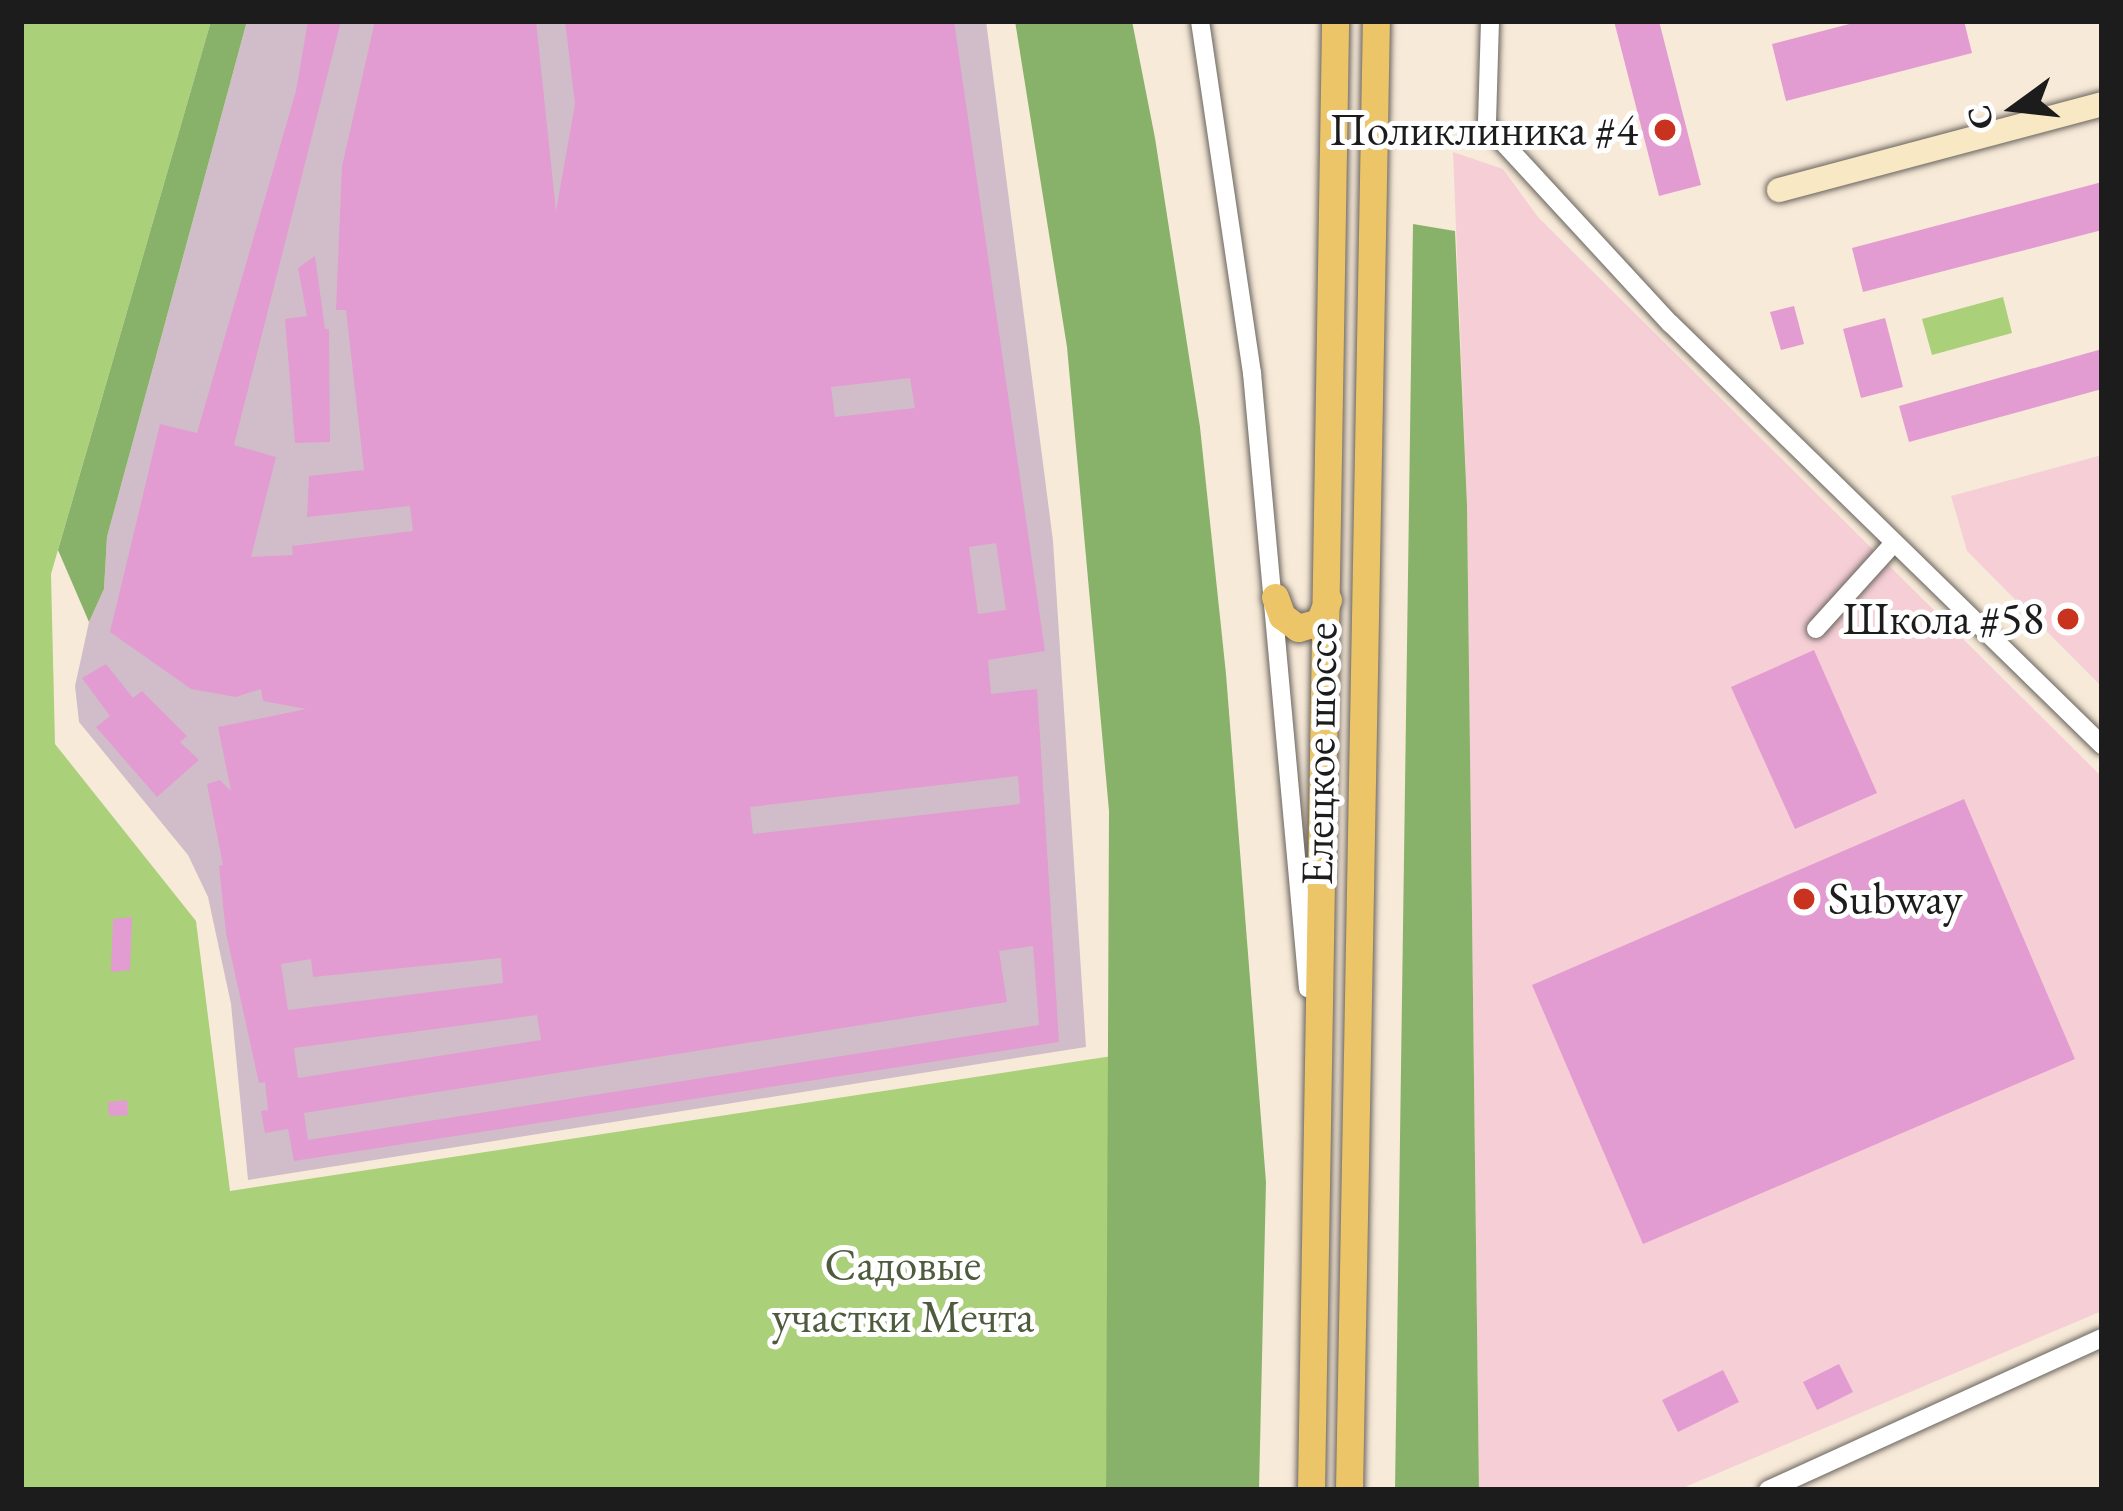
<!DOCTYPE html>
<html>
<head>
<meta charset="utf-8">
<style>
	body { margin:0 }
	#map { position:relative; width:2123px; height:1511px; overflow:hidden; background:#f8ead8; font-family:"EB Garamond",serif }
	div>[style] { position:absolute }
	.built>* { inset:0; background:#f6cfd6 }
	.industrial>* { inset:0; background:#d1bdc9 }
	.green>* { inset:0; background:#abd07a }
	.forest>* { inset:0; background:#88b26a }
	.building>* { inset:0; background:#e29cd1 }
	.roads { filter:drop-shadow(0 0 3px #69645e) drop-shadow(0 0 3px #69645e) }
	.street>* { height:18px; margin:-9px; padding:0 9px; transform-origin:9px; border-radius:9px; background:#fff }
	.secondary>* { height:24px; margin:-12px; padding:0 12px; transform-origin:12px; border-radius:12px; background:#f8e8c3 }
	.primary>* { height:27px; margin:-13.5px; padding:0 13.5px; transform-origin:13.5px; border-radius:13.5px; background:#edc569 }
	.dots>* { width:33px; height:33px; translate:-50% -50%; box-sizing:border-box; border:6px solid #fff; border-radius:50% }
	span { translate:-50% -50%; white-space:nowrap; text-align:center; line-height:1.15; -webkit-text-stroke:10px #fff; paint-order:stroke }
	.poi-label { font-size:45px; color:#1c1c1c }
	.right { translate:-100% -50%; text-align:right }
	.left { translate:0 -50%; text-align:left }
	.street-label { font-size:45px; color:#1c1c1c }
	.park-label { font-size:45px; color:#4e5b3d }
	.frame { position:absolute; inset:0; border:24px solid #1c1c1c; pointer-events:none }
	.north { position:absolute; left:1955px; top:48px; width:120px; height:120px; -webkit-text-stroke:9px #fff; paint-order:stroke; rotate:255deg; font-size:33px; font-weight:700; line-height:48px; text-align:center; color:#1c1c1c }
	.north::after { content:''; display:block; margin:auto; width:42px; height:54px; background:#1c1c1c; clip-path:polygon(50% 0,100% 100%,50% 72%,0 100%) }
</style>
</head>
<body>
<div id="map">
	<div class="built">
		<div style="clip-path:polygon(1453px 152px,1503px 169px,1538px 217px,2102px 777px,2102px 1311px,1678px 1490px,1479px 1490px,1467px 505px)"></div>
		<div style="clip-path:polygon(2102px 455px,2102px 687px,1967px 551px,1951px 496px)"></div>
	</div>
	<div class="industrial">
		<div style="clip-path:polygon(247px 21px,986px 21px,1053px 541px,1086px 1047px,248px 1180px,231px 1004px,208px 897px,188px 855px,79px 722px,75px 686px,89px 622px,104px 589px,107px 537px)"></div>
	</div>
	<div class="green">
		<div style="clip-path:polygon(21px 21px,211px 21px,51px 574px,55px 744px,196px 921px,230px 1191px,1112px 1056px,1106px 1490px,21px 1490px)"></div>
		<div style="clip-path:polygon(2003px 297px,2012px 333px,1932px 355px,1922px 319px)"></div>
	</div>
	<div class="forest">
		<div style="clip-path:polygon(211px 21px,247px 21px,107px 537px,104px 589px,89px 622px,58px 550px)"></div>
		<div style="clip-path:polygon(1015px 21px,1132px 21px,1155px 138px,1200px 427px,1226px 674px,1266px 1182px,1259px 1490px,1106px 1490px,1109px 811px,1067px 347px)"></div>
		<div style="clip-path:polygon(1413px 224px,1455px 231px,1467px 505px,1479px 1490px,1395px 1490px)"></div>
	</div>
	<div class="building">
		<div style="clip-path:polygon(evenodd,308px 21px,341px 21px,234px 445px,276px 457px,251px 557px,293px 555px,292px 546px,413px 531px,410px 506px,307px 517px,309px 476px,364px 470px,346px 310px,336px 310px,342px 166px,375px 21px,536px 21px,556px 211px,575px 104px,565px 21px,954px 21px,1045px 651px,988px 660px,991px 694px,1037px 689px,1059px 1042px,294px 1161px,288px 1129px,265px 1133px,261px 1111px,268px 1110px,265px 1082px,259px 1083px,226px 933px,219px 866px,223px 865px,207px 784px,220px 780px,231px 791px,218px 727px,306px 709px,263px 701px,261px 689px,236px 697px,191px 689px,110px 632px,160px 424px,197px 433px,296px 91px,308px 21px,910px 378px,915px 408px,835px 417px,831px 387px,910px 378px,308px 21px,996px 543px,1006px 610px,978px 614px,969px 547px,996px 543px,308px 21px,1018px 776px,1020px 804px,753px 834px,750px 807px,1018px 776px,308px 21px,1033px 946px,1039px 1025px,308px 1140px,304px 1113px,1007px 1002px,999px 951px,1033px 946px,308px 21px,501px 958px,503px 983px,288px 1010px,281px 964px,311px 959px,313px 977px,501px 958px,308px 21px,537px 1015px,541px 1040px,298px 1078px,294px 1048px,537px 1015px)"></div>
		<div style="clip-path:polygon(1614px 21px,1659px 21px,1701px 185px,1659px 196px)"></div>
		<div style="clip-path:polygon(1861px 21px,1964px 21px,1972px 53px,1786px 101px,1772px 44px)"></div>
		<div style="clip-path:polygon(2102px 182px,2102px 230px,1863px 292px,1852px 248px)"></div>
		<div style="clip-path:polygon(315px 256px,325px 329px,329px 329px,330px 442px,295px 443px,285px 319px,307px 316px,298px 268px)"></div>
		<div style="clip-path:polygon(1794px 306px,1804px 344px,1781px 350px,1770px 312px)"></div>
		<div style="clip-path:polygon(1885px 318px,1903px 387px,1861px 398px,1843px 329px)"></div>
		<div style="clip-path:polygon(2102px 349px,2102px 389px,1909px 442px,1899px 406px)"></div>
		<div style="clip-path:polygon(1814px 650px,1877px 793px,1795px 829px,1731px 687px)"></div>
		<div style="clip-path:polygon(106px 664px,133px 698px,142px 691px,187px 736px,180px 742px,199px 760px,157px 797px,96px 727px,110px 716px,82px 678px)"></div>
		<div style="clip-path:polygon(1964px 799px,2075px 1059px,1643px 1244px,1532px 985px)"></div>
		<div style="clip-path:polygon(132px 917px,130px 970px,111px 972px,113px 919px)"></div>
		<div style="clip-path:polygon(127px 1100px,128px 1115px,109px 1116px,108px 1102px)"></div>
		<div style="clip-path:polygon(1839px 1364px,1853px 1392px,1817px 1410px,1803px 1382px)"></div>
		<div style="clip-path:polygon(1723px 1370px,1739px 1402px,1678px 1432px,1662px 1400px)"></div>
	</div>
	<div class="roads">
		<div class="street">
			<div style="left:1200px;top:21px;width:356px;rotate:81.6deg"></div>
			<div style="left:1252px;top:373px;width:618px;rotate:84.8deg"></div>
			<div style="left:1490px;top:21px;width:104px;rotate:91.7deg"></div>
			<div style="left:1487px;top:125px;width:270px;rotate:47.3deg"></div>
			<div style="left:1670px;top:323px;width:604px;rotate:44.33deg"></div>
			<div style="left:1816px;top:629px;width:116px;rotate:-47.8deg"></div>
			<div style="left:1768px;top:1490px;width:367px;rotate:-24.5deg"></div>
		</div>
		<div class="secondary">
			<div style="left:1779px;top:190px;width:334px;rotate:-14.9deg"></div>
		</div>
		<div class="primary">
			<div style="left:1275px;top:597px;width:20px;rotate:70deg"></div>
			<div style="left:1282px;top:616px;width:20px;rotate:37deg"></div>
			<div style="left:1298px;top:628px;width:22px;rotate:-16deg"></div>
			<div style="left:1319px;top:622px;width:24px;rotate:-68deg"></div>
			<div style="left:1311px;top:1490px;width:1469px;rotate:-89.06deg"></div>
			<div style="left:1349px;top:1490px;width:1469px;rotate:-88.95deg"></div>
		</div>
	</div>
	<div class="dots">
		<div style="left:1665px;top:130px;background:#c8321e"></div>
		<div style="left:2068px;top:619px;background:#c8321e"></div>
		<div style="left:1804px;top:899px;background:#c8321e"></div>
	</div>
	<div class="poi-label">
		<span class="right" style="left:1638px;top:130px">Поликлиника #4</span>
		<span class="right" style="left:2044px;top:619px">Школа #58</span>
		<span class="left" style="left:1828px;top:899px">Subway</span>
	</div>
	<div class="street-label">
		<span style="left:1319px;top:754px;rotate:-89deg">Елецкое шоссе</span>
	</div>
	<div class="park-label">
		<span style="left:903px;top:1291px">Садовые<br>участки Мечта</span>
	</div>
	<div class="frame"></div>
	<div class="north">С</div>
</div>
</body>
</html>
